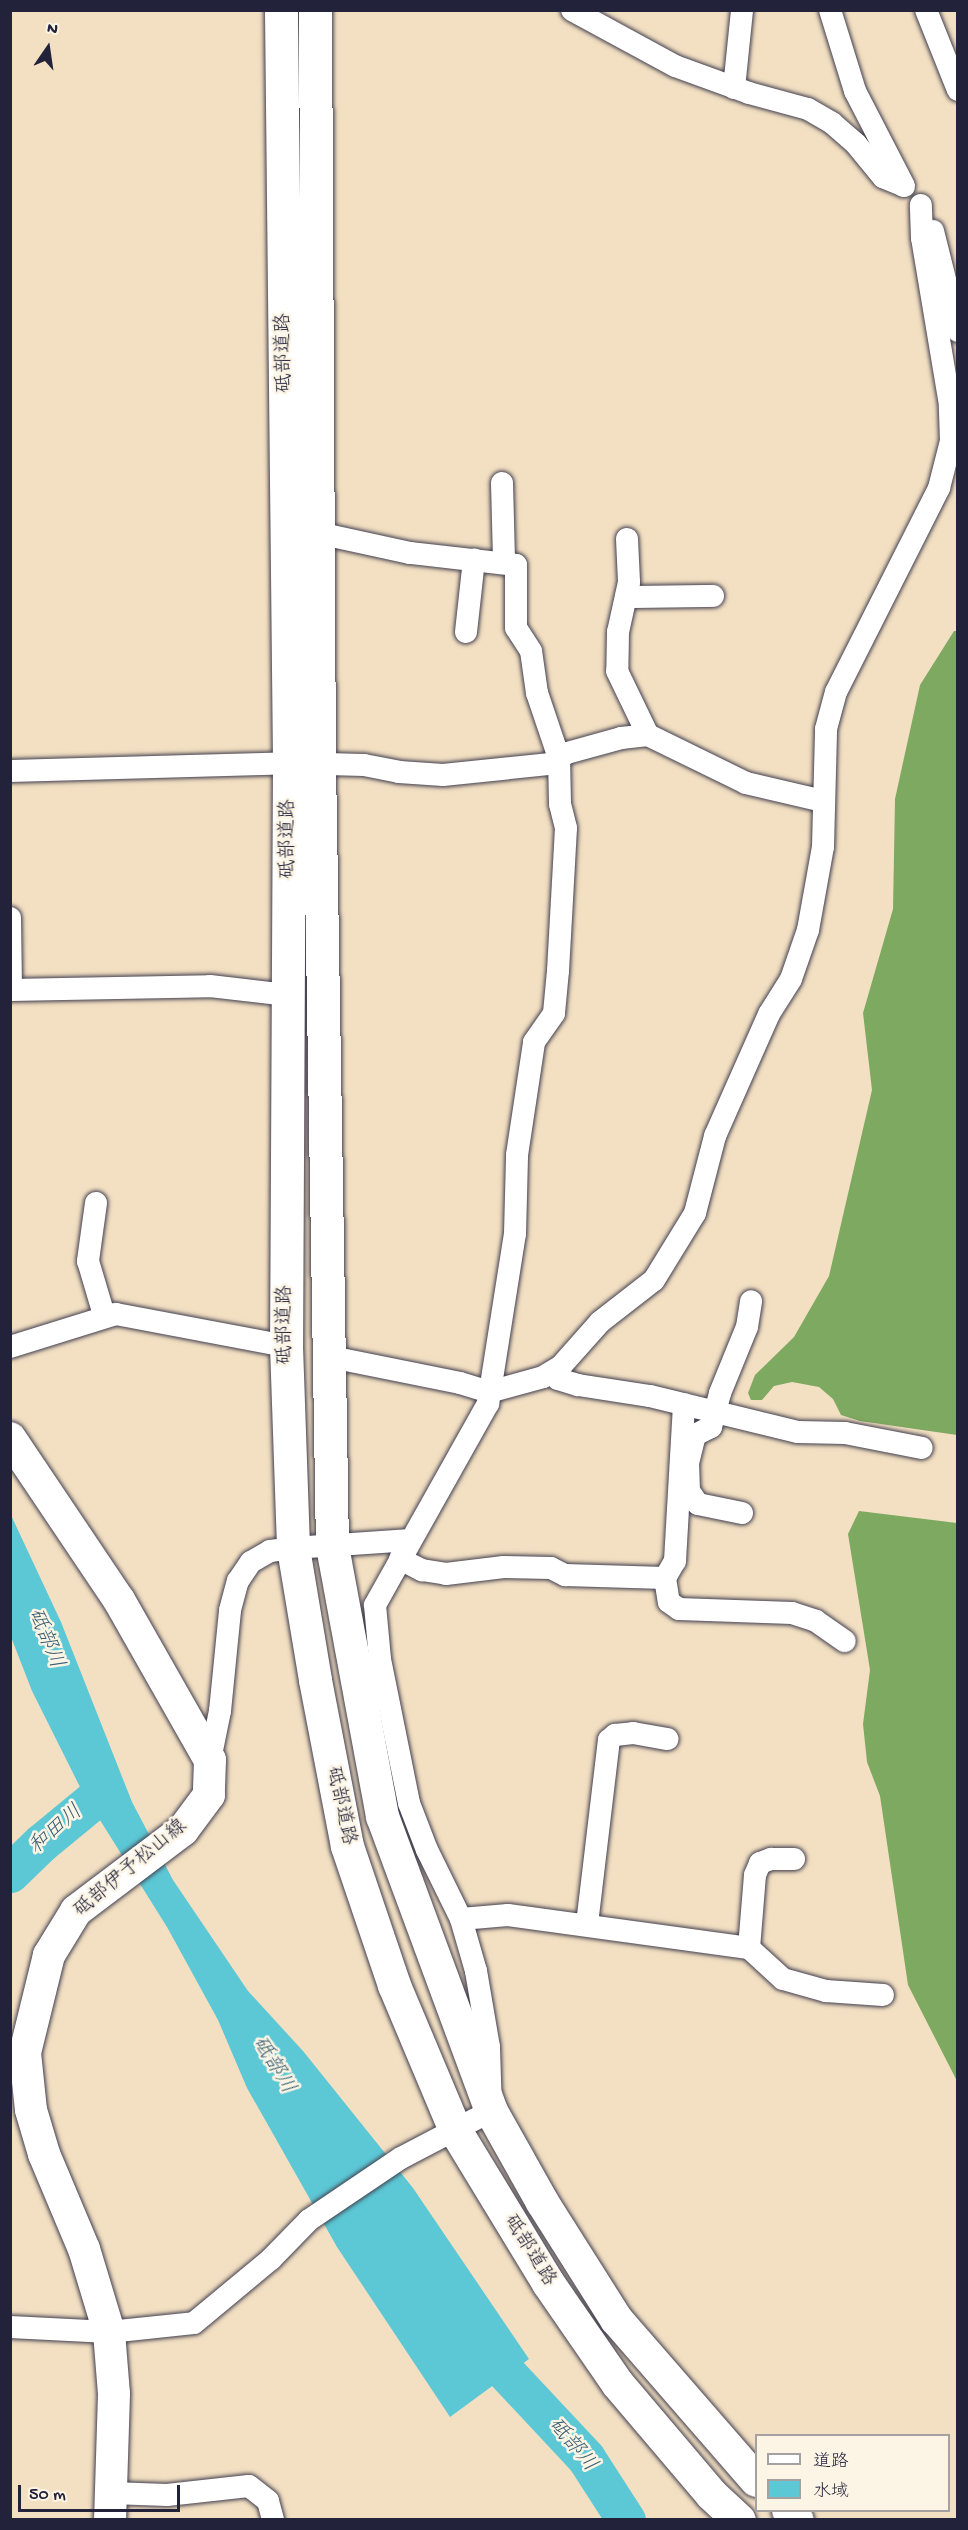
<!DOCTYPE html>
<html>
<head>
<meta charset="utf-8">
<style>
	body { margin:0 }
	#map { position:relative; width:968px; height:2530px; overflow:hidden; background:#f3e0c2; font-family:"Gochi Hand","Klee One",sans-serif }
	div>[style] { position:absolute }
	.forest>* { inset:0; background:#7ea960 }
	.water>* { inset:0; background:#5cc8d5 }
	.river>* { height:39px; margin:-19.5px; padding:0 19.5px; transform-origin:19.5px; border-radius:19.5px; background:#5cc8d5 }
	.roads { filter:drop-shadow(0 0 2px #413e4f) drop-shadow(0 0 2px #413e4f) }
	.street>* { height:22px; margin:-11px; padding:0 11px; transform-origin:11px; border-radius:11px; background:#fff }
	.secondary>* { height:32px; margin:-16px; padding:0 16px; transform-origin:16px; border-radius:16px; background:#fff }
	.highway>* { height:33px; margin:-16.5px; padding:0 16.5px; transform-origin:16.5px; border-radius:16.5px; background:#fff }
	span { translate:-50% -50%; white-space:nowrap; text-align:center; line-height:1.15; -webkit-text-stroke:5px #fcf5e5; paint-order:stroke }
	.street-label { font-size:20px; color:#22223b }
	.water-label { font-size:21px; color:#365c71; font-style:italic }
	.frame { position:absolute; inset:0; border:12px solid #22223b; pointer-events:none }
	.legend { position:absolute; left:755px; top:2434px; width:195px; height:78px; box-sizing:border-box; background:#fcf5e5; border:2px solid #a5a1a1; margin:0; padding:8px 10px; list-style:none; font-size:18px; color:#22223b }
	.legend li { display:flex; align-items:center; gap:12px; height:30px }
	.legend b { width:30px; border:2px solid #a5a1a1 }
	.north { position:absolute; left:18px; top:18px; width:60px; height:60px; -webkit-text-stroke:4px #fcf5e5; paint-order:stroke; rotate:13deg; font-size:16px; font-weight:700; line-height:24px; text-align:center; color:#22223b }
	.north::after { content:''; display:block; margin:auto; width:21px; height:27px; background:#22223b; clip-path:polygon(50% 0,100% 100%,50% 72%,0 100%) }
	.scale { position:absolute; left:18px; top:2485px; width:162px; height:27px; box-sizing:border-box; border:3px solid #22223b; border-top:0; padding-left:8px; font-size:18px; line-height:21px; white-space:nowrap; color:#22223b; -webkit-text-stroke:4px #fcf5e5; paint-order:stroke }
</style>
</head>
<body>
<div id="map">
	<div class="forest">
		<div style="clip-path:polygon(954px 631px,958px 631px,957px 1435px,860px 1421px,841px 1415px,833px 1399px,819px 1387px,792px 1382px,774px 1386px,762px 1400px,751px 1400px,748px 1393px,755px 1375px,794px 1337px,829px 1276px,872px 1090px,863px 1013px,893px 909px,895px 799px,920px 685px)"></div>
		<div style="clip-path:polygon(859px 1511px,957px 1523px,957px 2081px,908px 1985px,880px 1796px,867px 1762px,863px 1724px,870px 1670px,848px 1534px)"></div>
	</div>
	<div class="water">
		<div style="clip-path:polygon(10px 1513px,61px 1622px,132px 1802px,173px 1880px,248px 1991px,303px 2051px,413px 2188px,529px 2359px,450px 2417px,337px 2247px,247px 2088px,218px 2020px,167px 1927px,83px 1793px,32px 1691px,11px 1637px)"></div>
	</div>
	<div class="river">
		<div style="left:10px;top:1873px;width:43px;rotate:-44.1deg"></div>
		<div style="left:41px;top:1843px;width:82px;rotate:-39.5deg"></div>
		<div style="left:471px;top:2335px;width:168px;rotate:46.9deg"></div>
		<div style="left:586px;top:2458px;width:74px;rotate:57.2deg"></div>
	</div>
	<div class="roads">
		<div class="street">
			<div style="left:572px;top:10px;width:117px;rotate:28.5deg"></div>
			<div style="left:675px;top:66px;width:79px;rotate:20deg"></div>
			<div style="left:749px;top:93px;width:61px;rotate:15.2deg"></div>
			<div style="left:808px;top:109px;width:28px;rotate:30deg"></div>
			<div style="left:832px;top:123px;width:32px;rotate:41deg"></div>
			<div style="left:856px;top:144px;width:43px;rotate:50.7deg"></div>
			<div style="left:883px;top:177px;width:21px;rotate:23deg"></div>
			<div style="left:830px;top:10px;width:85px;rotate:72.8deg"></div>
			<div style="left:855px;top:91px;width:107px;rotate:62.7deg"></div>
			<div style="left:926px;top:10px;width:86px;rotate:68.2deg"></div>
			<div style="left:734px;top:88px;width:78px;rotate:-84.1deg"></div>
			<div style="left:933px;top:231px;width:103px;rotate:76deg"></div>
			<div style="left:502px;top:483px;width:78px;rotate:88.5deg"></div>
			<div style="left:627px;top:539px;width:43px;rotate:87.3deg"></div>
			<div style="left:629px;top:582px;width:51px;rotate:102.4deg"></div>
			<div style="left:618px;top:632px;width:39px;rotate:91deg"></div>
			<div style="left:617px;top:671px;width:71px;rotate:64.2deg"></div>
			<div style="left:626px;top:597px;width:87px;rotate:-0.7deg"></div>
			<div style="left:466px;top:632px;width:73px;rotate:-83.7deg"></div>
			<div style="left:10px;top:771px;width:279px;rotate:-1.6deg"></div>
			<div style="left:289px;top:763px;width:75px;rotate:1.5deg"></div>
			<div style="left:364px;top:765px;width:36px;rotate:11deg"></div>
			<div style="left:399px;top:772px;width:44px;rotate:3.9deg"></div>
			<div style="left:443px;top:775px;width:108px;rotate:-5.9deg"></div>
			<div style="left:550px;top:764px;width:20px;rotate:-33deg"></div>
			<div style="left:567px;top:753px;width:56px;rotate:-15.5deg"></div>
			<div style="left:621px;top:738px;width:27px;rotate:-6deg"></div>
			<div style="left:648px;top:735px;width:109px;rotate:26.1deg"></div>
			<div style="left:746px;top:783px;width:79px;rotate:13.2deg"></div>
			<div style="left:10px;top:918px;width:72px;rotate:89.2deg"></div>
			<div style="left:10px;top:990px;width:200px;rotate:-1.1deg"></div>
			<div style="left:210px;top:986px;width:79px;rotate:6.6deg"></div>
			<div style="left:96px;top:1203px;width:59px;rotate:97.9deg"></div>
			<div style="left:88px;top:1261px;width:56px;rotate:73.5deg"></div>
			<div style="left:10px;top:1347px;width:111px;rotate:-17.3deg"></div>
			<div style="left:116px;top:1314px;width:173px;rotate:10.7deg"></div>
			<div style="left:326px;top:1356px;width:137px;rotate:11.4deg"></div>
			<div style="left:460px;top:1383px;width:30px;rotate:17deg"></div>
			<div style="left:489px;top:1392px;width:56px;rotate:-15.5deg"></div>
			<div style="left:543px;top:1377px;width:21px;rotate:-31deg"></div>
			<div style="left:561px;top:1366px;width:59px;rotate:-48.4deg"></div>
			<div style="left:600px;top:1322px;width:68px;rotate:-37.9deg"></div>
			<div style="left:654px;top:1280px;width:79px;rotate:-58.5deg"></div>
			<div style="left:695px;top:1213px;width:80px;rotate:-75.4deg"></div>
			<div style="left:715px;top:1136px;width:133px;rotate:-66.1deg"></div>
			<div style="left:769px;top:1014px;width:41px;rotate:-57.8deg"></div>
			<div style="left:791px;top:979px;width:52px;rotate:-70.9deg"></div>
			<div style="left:808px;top:930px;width:84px;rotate:-79.8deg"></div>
			<div style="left:823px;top:847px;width:118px;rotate:-88.5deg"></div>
			<div style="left:826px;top:729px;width:38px;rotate:-75deg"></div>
			<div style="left:836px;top:692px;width:229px;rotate:-63.2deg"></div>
			<div style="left:939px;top:488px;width:49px;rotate:-75.7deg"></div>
			<div style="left:951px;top:441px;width:36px;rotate:-92deg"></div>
			<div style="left:950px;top:405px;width:169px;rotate:-99.5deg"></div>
			<div style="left:922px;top:238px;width:33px;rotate:-92deg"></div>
			<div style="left:552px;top:1373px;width:8px;rotate:45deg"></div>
			<div style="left:558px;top:1379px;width:21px;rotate:17deg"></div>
			<div style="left:578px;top:1385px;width:73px;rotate:8.7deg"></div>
			<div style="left:650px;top:1396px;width:152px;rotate:13.7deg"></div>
			<div style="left:798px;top:1432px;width:47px;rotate:1.2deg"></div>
			<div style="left:845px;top:1433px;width:78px;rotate:11deg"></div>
			<div style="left:742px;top:1513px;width:45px;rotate:-168.4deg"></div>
			<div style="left:698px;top:1504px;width:16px;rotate:-125deg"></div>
			<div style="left:689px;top:1491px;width:28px;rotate:-92deg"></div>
			<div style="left:688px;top:1463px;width:29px;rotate:-76deg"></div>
			<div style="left:695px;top:1435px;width:18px;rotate:-27deg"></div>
			<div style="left:711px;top:1427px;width:35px;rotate:-75deg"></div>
			<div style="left:720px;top:1393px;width:71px;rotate:-67.8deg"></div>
			<div style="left:747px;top:1327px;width:26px;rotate:-81deg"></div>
			<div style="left:400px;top:1559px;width:25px;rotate:27deg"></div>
			<div style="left:422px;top:1570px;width:24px;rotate:9deg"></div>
			<div style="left:446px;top:1574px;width:58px;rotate:-6.9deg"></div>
			<div style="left:504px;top:1567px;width:47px;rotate:1.2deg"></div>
			<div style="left:551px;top:1568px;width:16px;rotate:27deg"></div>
			<div style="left:565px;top:1575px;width:100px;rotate:1.7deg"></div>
			<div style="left:665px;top:1578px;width:24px;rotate:81deg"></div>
			<div style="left:669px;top:1602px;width:12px;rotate:35deg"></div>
			<div style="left:679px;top:1609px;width:113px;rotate:2deg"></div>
			<div style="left:792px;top:1613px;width:25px;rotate:18deg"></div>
			<div style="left:816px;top:1621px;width:35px;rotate:35deg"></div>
			<div style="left:665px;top:1578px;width:20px;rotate:-60deg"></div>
			<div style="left:675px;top:1561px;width:157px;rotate:-86.7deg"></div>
			<div style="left:210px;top:1760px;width:50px;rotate:-78.5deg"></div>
			<div style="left:220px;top:1711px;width:101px;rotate:-84.3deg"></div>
			<div style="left:230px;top:1610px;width:30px;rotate:-75deg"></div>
			<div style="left:238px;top:1581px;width:23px;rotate:-56deg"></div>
			<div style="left:251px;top:1562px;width:22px;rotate:-30deg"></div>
			<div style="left:270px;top:1551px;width:23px;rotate:-7deg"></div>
			<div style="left:293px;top:1548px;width:118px;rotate:-3.9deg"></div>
			<div style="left:461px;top:1919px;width:47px;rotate:-4.9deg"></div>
			<div style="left:508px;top:1915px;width:243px;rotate:7.8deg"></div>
			<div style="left:749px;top:1948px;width:46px;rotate:42.4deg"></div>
			<div style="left:783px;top:1979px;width:45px;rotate:15.6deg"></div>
			<div style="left:826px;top:1991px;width:57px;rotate:4deg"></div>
			<div style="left:587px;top:1924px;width:185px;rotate:-83.2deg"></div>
			<div style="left:609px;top:1740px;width:8px;rotate:-40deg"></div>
			<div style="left:615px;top:1735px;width:18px;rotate:-6deg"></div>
			<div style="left:633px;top:1733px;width:35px;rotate:10deg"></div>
			<div style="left:749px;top:1948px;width:73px;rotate:-85.3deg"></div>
			<div style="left:755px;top:1875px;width:13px;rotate:-67deg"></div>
			<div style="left:760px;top:1863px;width:12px;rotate:-20deg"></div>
			<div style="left:771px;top:1859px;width:23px"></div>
			<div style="left:10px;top:2327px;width:99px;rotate:2.9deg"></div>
			<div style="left:109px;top:2332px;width:85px;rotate:-6deg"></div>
			<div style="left:194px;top:2323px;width:100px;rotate:-39.7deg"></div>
			<div style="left:271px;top:2259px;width:54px;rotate:-45.7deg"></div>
			<div style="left:309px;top:2220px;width:111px;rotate:-34deg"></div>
			<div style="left:401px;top:2158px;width:102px;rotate:-27.6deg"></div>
			<div style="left:491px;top:2111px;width:64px;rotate:-91.8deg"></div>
			<div style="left:489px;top:2047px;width:77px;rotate:-99.7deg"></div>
			<div style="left:476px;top:1971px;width:54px;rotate:-106.1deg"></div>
			<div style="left:461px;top:1919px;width:77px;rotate:-116.2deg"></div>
			<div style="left:427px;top:1850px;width:50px;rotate:-111deg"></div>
			<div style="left:409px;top:1803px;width:147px;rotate:-101.4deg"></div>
			<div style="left:380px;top:1659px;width:54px;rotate:-95.3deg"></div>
			<div style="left:375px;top:1605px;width:231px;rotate:-60.7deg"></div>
			<div style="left:488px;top:1404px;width:172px;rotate:-81deg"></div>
			<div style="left:515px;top:1234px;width:79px;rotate:-88.5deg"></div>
			<div style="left:517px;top:1155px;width:114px;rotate:-81.4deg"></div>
			<div style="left:534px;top:1042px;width:35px;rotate:-55deg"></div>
			<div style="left:554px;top:1013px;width:42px;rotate:-84.6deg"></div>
			<div style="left:558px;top:971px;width:143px;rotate:-86.8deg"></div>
			<div style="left:566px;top:828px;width:25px;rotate:-104deg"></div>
			<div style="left:560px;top:804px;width:46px;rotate:-91.2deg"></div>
			<div style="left:559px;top:758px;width:69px;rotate:-108.7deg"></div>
			<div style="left:537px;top:693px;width:42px;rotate:-98.1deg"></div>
			<div style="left:531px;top:651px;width:27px;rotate:-123deg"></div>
			<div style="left:516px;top:628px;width:63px;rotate:-90deg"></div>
			<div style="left:516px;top:565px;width:107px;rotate:-173.5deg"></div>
			<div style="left:410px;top:553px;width:94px;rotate:-167.7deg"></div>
			<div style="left:111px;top:2493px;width:56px;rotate:2deg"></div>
			<div style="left:167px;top:2495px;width:82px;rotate:-6.3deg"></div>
			<div style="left:249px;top:2486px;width:24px;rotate:38deg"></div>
			<div style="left:268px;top:2501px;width:20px;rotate:75deg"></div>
		</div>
		<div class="secondary">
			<div style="left:10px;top:1438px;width:195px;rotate:56.1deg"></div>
			<div style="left:119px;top:1600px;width:184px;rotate:60.4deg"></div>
			<div style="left:210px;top:1760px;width:35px;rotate:92deg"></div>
			<div style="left:209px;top:1795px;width:44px;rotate:126.6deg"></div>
			<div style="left:183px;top:1830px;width:134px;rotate:142.9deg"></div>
			<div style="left:76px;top:1911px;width:52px;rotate:121.5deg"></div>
			<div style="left:49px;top:1955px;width:101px;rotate:103.8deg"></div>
			<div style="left:25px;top:2053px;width:57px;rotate:84deg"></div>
			<div style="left:31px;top:2110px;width:46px;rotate:73.5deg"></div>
			<div style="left:44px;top:2154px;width:103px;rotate:67.2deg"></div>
			<div style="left:84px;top:2249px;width:87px;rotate:73.2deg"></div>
			<div style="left:109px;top:2332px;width:62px;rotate:85.4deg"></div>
			<div style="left:114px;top:2394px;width:126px;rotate:91.8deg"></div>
		</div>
		<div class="highway">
			<div style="left:281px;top:10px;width:753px;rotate:89.39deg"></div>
			<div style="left:289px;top:763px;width:583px;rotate:90.29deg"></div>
			<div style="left:286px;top:1346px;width:202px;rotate:88deg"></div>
			<div style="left:293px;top:1548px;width:134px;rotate:80.5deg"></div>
			<div style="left:315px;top:1680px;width:169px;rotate:79.1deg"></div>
			<div style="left:347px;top:1846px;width:147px;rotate:71.3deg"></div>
			<div style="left:394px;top:1985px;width:157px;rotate:67.2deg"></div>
			<div style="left:455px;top:2130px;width:179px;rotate:58.7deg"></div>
			<div style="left:548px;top:2283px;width:121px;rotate:55.4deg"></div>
			<div style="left:617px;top:2383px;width:145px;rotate:49.7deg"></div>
			<div style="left:711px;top:2494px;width:38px;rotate:43deg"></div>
			<div style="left:315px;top:10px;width:753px;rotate:89.7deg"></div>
			<div style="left:319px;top:763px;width:783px;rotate:89.05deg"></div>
			<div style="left:332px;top:1546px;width:275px;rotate:79.5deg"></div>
			<div style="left:382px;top:1816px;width:314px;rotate:69.7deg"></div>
			<div style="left:491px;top:2111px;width:104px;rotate:60.7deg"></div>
			<div style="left:542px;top:2202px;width:138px;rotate:57.7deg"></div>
			<div style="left:616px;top:2319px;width:213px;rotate:49deg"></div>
			<div style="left:788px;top:2510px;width:13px;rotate:48deg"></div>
		</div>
	</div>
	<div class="street-label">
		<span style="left:285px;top:353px;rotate:-91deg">砥部道路</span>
		<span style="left:289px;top:839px;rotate:-90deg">砥部道路</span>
		<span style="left:286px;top:1325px;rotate:-90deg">砥部道路</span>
		<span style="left:340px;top:1806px;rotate:78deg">砥部道路</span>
		<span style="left:131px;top:1869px;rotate:-40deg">砥部伊予松山線</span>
		<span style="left:529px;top:2251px;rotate:58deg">砥部道路</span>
	</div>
	<div class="water-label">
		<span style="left:44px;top:1639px;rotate:68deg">砥部川</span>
		<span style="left:57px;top:1831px;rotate:-41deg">和田川</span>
		<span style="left:272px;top:2066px;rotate:59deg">砥部川</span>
		<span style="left:571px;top:2446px;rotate:50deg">砥部川</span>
	</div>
	<div class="frame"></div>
	<ul class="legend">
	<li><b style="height:8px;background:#fff"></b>道路</li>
	<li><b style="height:16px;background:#5cc8d5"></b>水域</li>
	</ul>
	<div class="north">N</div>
	<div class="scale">50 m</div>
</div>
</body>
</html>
